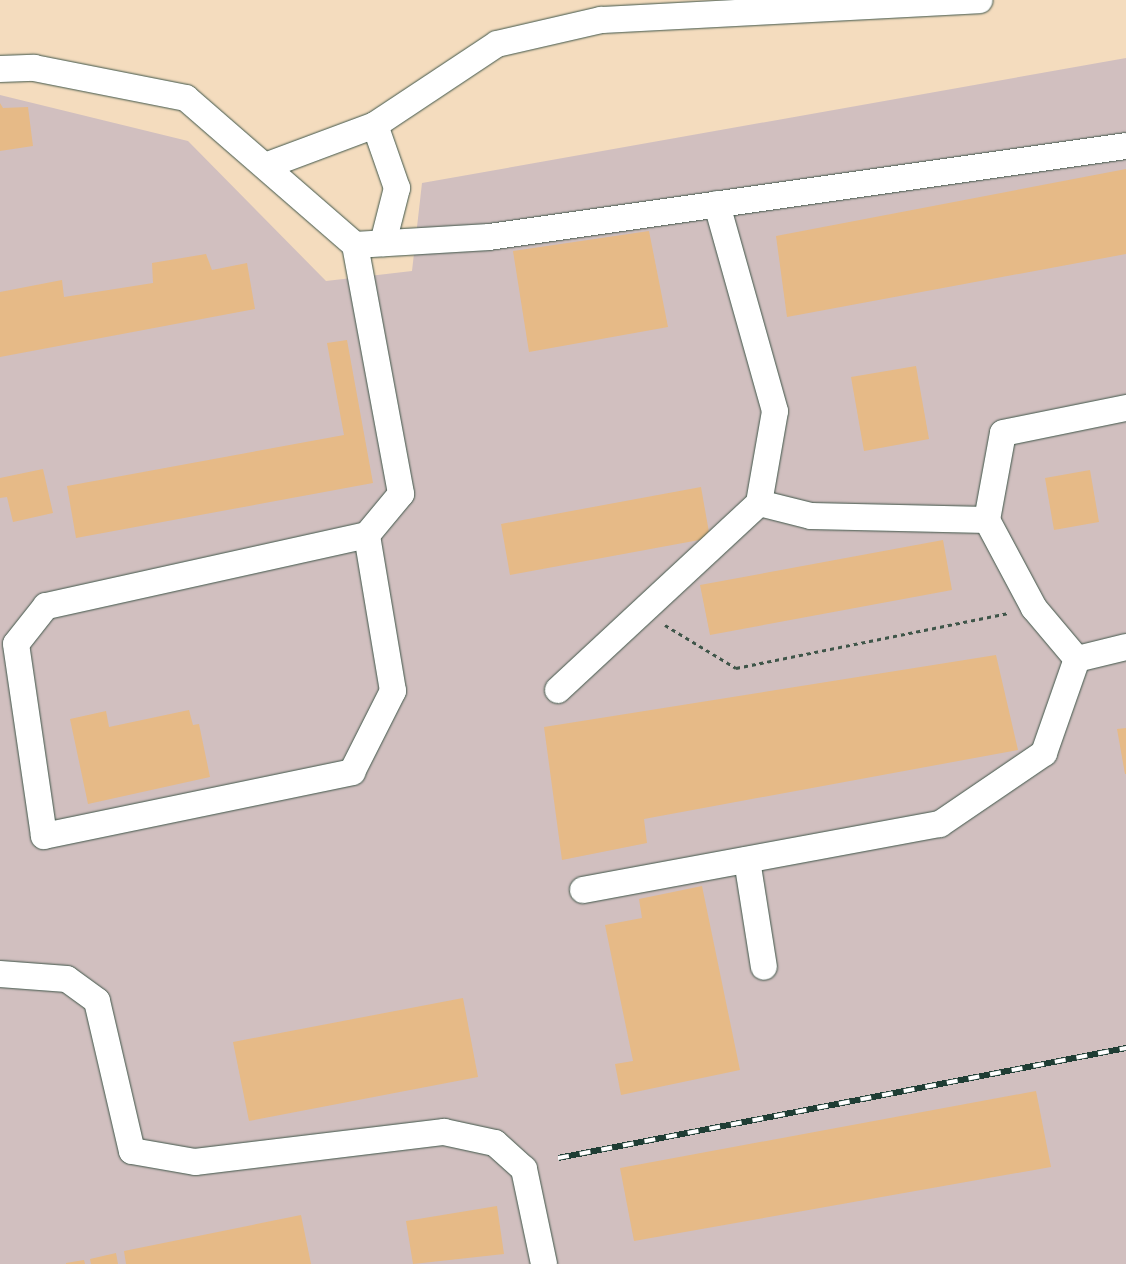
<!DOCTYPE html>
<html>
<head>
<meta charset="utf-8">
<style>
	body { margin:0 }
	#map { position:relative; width:1126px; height:1264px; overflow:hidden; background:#f4dcbe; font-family:Alegreya,serif }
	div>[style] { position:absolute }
	.industrial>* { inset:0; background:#d1bfbf }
	.building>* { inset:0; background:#e6ba87 }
	.path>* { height:3px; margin-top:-1.5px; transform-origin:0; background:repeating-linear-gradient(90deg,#3f5549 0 4px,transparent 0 8px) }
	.roads { filter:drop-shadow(0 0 1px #3f5549) drop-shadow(0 0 1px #3f5549) }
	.minor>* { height:26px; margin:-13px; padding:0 13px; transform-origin:13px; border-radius:13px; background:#fff }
	.rail>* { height:5.5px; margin-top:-2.75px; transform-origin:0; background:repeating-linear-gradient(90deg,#fff 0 11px,#1f3d34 0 22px); box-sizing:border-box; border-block:1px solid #1f3d34 }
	span { translate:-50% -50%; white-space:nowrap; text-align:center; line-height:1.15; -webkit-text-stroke:4.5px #fff; paint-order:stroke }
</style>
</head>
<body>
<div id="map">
	<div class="industrial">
		<div style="clip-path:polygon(1126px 58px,1126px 1264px,0 1264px,0 95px,188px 141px,326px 281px,412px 271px,422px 183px)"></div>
	</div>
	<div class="building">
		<div style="clip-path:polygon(0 103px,3px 108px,28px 107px,33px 146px,0 151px)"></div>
		<div style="clip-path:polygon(1126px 169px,1126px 254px,787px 317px,776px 236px)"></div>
		<div style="clip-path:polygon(649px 231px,668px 327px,529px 352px,513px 251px)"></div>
		<div style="clip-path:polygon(206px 254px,212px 270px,247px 263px,255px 309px,0 357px,0 292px,62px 280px,64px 297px,153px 283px,152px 263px)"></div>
		<div style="clip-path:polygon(347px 340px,373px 483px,76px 538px,67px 486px,344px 435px,327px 343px)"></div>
		<div style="clip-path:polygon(916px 366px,929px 439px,864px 451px,851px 377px)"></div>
		<div style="clip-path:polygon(43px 469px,53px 513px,13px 522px,7px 497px,0 498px,0 478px)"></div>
		<div style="clip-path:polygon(1090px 470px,1099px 522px,1054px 530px,1045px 478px)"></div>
		<div style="clip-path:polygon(701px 487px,710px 538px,510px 575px,501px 524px)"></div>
		<div style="clip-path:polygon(943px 540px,952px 590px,710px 635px,700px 585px)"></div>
		<div style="clip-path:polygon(996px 655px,1018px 750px,644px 819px,647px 843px,562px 860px,544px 727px)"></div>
		<div style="clip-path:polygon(189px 710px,193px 725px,199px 724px,210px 777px,88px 804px,70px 719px,106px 711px,109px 727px)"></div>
		<div style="clip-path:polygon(1126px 728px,1126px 774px,1125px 774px,1117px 729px)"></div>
		<div style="clip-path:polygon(702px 886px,740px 1070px,621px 1095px,615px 1064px,633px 1061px,605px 925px,642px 918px,639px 899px)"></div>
		<div style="clip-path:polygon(463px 998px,478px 1077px,249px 1121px,233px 1042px)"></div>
		<div style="clip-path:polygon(1036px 1091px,1051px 1167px,634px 1241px,620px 1168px)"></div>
		<div style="clip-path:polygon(497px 1206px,504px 1254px,413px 1264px,406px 1221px)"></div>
		<div style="clip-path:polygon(301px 1215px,311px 1264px,126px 1264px,124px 1251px)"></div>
		<div style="clip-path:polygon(116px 1253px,118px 1264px,91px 1264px,90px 1259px)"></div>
		<div style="clip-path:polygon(84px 1260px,85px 1264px,66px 1264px,66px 1263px)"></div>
	</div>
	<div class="path">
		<div style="left:665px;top:625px;width:83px;rotate:31.2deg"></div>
		<div style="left:736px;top:668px;width:278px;rotate:-11.4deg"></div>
	</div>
	<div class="roads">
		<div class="minor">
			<div style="left:0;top:69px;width:34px;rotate:-2deg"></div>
			<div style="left:34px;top:68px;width:155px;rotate:11.2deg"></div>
			<div style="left:186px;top:98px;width:224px;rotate:41deg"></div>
			<div style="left:375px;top:125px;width:67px;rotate:70.8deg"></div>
			<div style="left:397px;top:188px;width:57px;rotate:104.3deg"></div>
			<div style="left:268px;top:165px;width:114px;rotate:-20.5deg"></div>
			<div style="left:375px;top:125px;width:146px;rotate:-33.6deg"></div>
			<div style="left:497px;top:44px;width:107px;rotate:-13deg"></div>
			<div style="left:601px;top:20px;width:379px;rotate:-3deg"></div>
			<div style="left:355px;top:245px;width:253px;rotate:79.5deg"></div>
			<div style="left:401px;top:494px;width:53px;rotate:129.7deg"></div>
			<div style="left:367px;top:535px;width:329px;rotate:167.5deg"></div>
			<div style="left:46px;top:606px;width:48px;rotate:128.3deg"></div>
			<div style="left:16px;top:644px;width:194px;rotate:81.7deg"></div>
			<div style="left:44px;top:836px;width:315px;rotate:-11.7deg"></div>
			<div style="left:352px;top:772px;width:91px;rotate:-63.2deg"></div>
			<div style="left:393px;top:691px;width:158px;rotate:-99.5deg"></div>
			<div style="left:355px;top:245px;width:134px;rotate:-3.4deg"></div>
			<div style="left:489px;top:237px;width:643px;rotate:-8.13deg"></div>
			<div style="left:759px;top:503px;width:54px;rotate:14deg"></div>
			<div style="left:811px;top:516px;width:176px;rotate:1.3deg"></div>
			<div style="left:987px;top:520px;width:100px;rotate:61.9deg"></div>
			<div style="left:1034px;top:608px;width:67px;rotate:49.9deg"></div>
			<div style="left:1077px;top:659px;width:50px;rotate:-13.8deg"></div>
			<div style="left:987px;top:520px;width:88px;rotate:-79.6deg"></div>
			<div style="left:1003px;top:433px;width:126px;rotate:-11.5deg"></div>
			<div style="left:558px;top:690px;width:275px;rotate:-42.9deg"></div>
			<div style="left:759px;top:503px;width:93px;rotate:-80.1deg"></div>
			<div style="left:775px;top:411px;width:215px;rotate:-105.7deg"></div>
			<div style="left:747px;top:860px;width:108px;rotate:81deg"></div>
			<div style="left:583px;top:890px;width:363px;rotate:-10.5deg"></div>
			<div style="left:940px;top:824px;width:126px;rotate:-34.3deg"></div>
			<div style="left:1044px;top:753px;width:100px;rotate:-70.7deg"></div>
			<div style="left:0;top:974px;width:67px;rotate:4.3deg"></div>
			<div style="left:67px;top:979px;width:37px;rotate:36deg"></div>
			<div style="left:97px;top:1001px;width:154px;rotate:76.9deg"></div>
			<div style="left:132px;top:1151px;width:64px;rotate:9.9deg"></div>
			<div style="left:195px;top:1162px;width:251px;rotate:-6.9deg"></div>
			<div style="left:444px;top:1132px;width:52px;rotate:12.2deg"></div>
			<div style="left:495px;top:1143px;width:39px;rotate:42deg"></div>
			<div style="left:524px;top:1169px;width:97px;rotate:78.1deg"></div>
		</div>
	</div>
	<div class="rail">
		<div style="left:558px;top:1158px;width:579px;rotate:-10.96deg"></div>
	</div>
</div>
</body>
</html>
